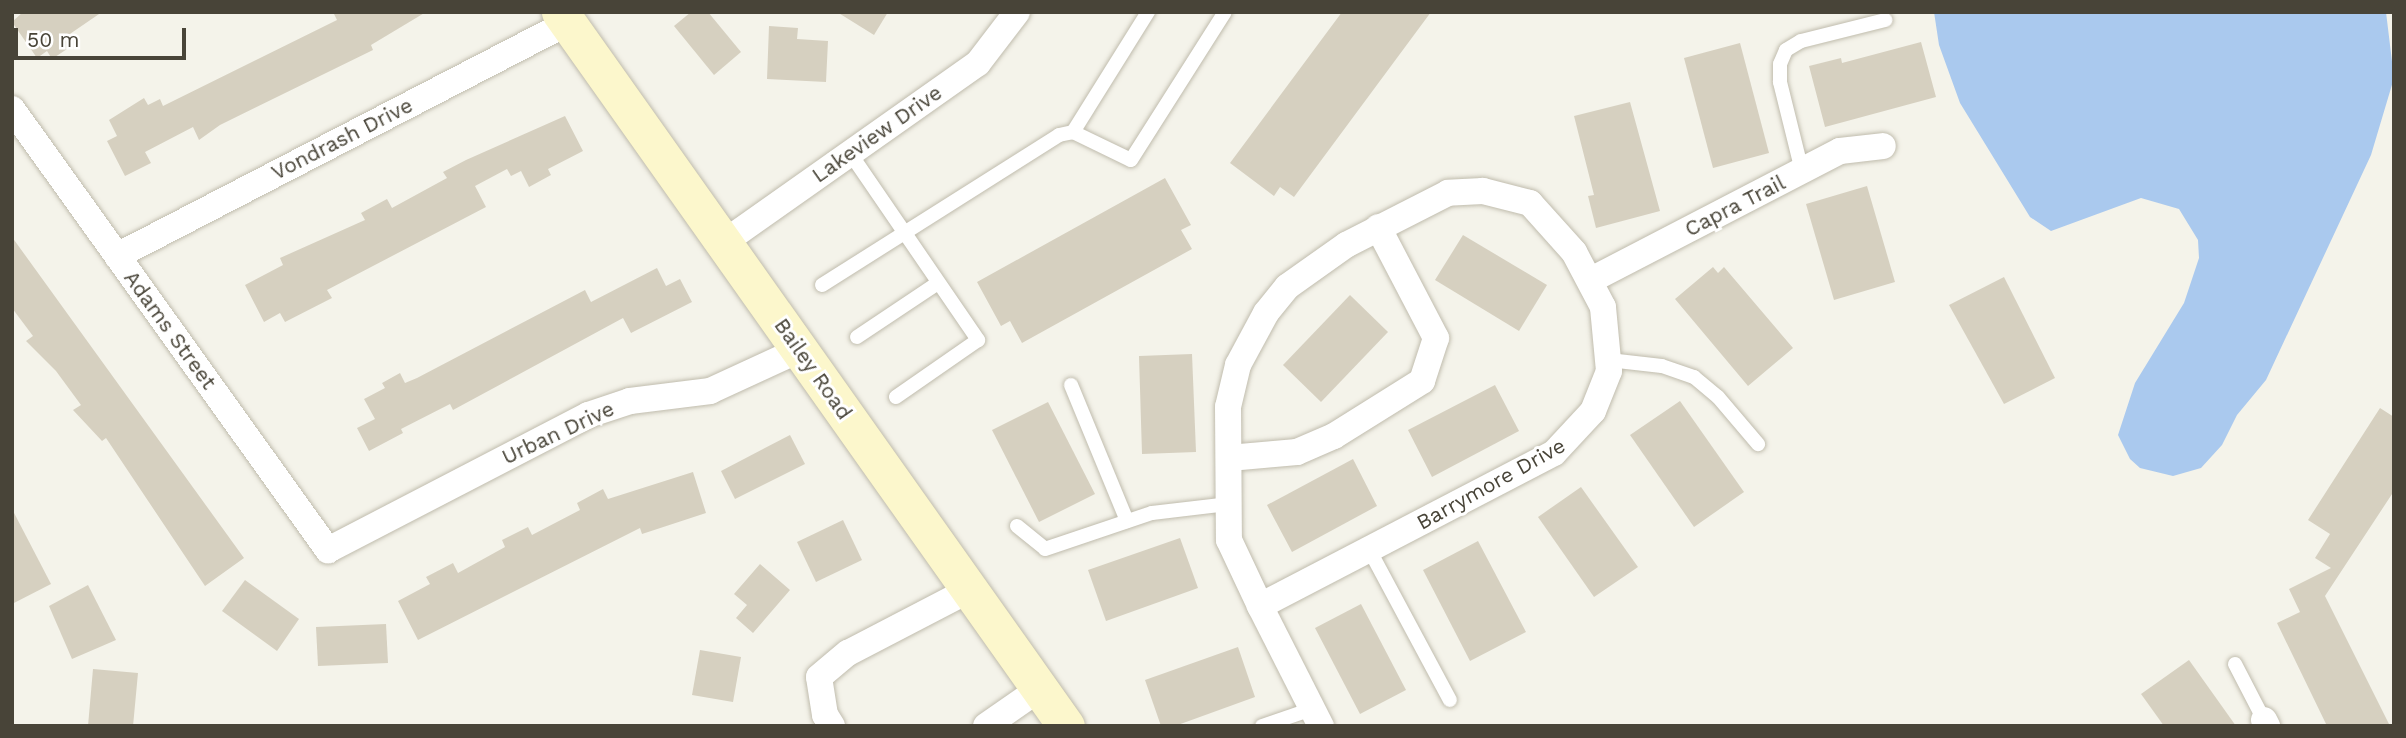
<!DOCTYPE html>
<html>
<head>
<meta charset="utf-8">
<style>
	body { margin:0 }
	#map { position:relative; width:2406px; height:738px; overflow:hidden; background:#f4f3ea; font-family:"Work Sans",sans-serif }
	div>[style] { position:absolute }
	.water>* { inset:0; background:#aac9ee }
	.building>* { inset:0; background:#d6d0c0 }
	.roads { filter:drop-shadow(0 0 2px #c0bcad) drop-shadow(0 0 2px #c0bcad) }
	.lane>* { height:14px; margin:-7px; padding:0 7px; transform-origin:7px; border-radius:7px; background:#fff }
	.street>* { height:26px; margin:-13px; padding:0 13px; transform-origin:13px; border-radius:13px; background:#fff }
	.secondary>* { height:37px; margin:-18.5px; padding:0 18.5px; transform-origin:18.5px; border-radius:18.5px; background:#fcf7cc }
	span { translate:-50% -50%; white-space:nowrap; text-align:center; line-height:1.15; -webkit-text-stroke:6px #fff; paint-order:stroke }
	.street-label { font-size:21px; color:#484438 }
	.frame { position:absolute; inset:0; border:14px solid #484438; pointer-events:none }
	.scale { position:absolute; left:14px; top:28px; width:172px; height:32px; box-sizing:border-box; border:4px solid #484438; border-top:0; padding-left:9px; font-size:21px; line-height:24px; white-space:nowrap; color:#484438; -webkit-text-stroke:5px #fff; paint-order:stroke }
</style>
</head>
<body>
<div id="map">
	<div class="water">
		<div style="clip-path:polygon(1934px 12px,2386px 12px,2394px 78px,2371px 155px,2266px 380px,2237px 415px,2222px 445px,2201px 468px,2173px 476px,2140px 468px,2130px 459px,2118px 435px,2135px 383px,2184px 303px,2199px 258px,2198px 240px,2179px 209px,2141px 198px,2051px 231px,2030px 217px,1960px 103px,1939px 45px)"></div>
	</div>
	<div class="building">
		<div style="clip-path:polygon(23px 12px,102px 12px,64px 38px,70px 47px,52px 59px,47px 51px,37px 58px,12px 22px)"></div>
		<div style="clip-path:polygon(333px 12px,426px 12px,371px 45px,373px 50px,220px 125px,199px 140px,193px 127px,145px 152px,151px 163px,125px 176px,107px 141px,117px 136px,109px 120px,144px 98px,148px 105px,160px 99px,163px 106px,337px 20px)"></div>
		<div style="clip-path:polygon(691px 12px,708px 12px,741px 52px,714px 75px,674px 26px)"></div>
		<div style="clip-path:polygon(837px 12px,888px 12px,874px 35px)"></div>
		<div style="clip-path:polygon(1342px 12px,1431px 12px,1294px 197px,1280px 187px,1274px 196px,1230px 163px)"></div>
		<div style="clip-path:polygon(769px 26px,798px 28px,797px 39px,828px 41px,826px 82px,767px 79px)"></div>
		<div style="clip-path:polygon(1921px 42px,1936px 97px,1825px 127px,1809px 66px,1841px 58px,1842px 63px)"></div>
		<div style="clip-path:polygon(1740px 43px,1769px 153px,1713px 168px,1684px 58px)"></div>
		<div style="clip-path:polygon(1630px 102px,1660px 211px,1596px 228px,1588px 196px,1594px 195px,1574px 116px)"></div>
		<div style="clip-path:polygon(565px 116px,583px 151px,548px 169px,551px 175px,529px 187px,521px 171px,511px 176px,507px 169px,475px 186px,486px 207px,327px 290px,332px 298px,285px 322px,280px 313px,264px 322px,245px 285px,283px 265px,280px 258px,365px 220px,361px 213px,387px 199px,392px 208px,447px 178px,443px 172px,466px 160px)"></div>
		<div style="clip-path:polygon(1165px 178px,1191px 225px,1181px 230px,1192px 249px,1022px 343px,1010px 321px,1001px 326px,977px 282px)"></div>
		<div style="clip-path:polygon(1867px 186px,1895px 282px,1834px 300px,1806px 204px)"></div>
		<div style="clip-path:polygon(1463px 235px,1547px 285px,1519px 331px,1435px 280px)"></div>
		<div style="clip-path:polygon(12px 237px,244px 558px,205px 586px,106px 438px,102px 441px,73px 410px,81px 405px,56px 371px,26px 341px,33px 336px,12px 308px)"></div>
		<div style="clip-path:polygon(1713px 267px,1718px 273px,1724px 267px,1793px 348px,1748px 386px,1675px 299px)"></div>
		<div style="clip-path:polygon(657px 268px,666px 286px,680px 279px,692px 302px,631px 333px,623px 318px,453px 410px,450px 404px,401px 429px,403px 433px,369px 451px,357px 428px,375px 419px,364px 399px,385px 388px,382px 383px,400px 373px,405px 383px,417px 378px,585px 290px,591px 302px)"></div>
		<div style="clip-path:polygon(2004px 277px,2055px 378px,2004px 404px,1949px 305px)"></div>
		<div style="clip-path:polygon(1350px 295px,1388px 332px,1321px 402px,1283px 365px)"></div>
		<div style="clip-path:polygon(1192px 354px,1196px 452px,1142px 454px,1139px 356px)"></div>
		<div style="clip-path:polygon(1495px 385px,1519px 431px,1432px 477px,1408px 430px)"></div>
		<div style="clip-path:polygon(1680px 401px,1744px 492px,1694px 527px,1630px 435px)"></div>
		<div style="clip-path:polygon(1048px 402px,1095px 494px,1039px 522px,992px 430px)"></div>
		<div style="clip-path:polygon(2380px 408px,2394px 417px,2394px 491px,2325px 596px,2390px 726px,2327px 726px,2277px 623px,2300px 612px,2289px 589px,2331px 568px,2315px 558px,2330px 534px,2308px 520px)"></div>
		<div style="clip-path:polygon(790px 435px,805px 464px,735px 499px,721px 471px)"></div>
		<div style="clip-path:polygon(1353px 459px,1377px 506px,1292px 552px,1267px 505px)"></div>
		<div style="clip-path:polygon(693px 472px,706px 513px,642px 534px,640px 528px,418px 640px,398px 601px,430px 584px,426px 577px,453px 563px,458px 573px,505px 547px,502px 540px,528px 527px,532px 535px,580px 510px,577px 503px,603px 489px,608px 499px)"></div>
		<div style="clip-path:polygon(1581px 487px,1638px 567px,1594px 597px,1538px 517px)"></div>
		<div style="clip-path:polygon(12px 509px,51px 584px,12px 604px)"></div>
		<div style="clip-path:polygon(843px 520px,862px 560px,816px 582px,797px 542px)"></div>
		<div style="clip-path:polygon(1180px 538px,1198px 588px,1106px 621px,1088px 570px)"></div>
		<div style="clip-path:polygon(1478px 541px,1526px 632px,1470px 661px,1423px 570px)"></div>
		<div style="clip-path:polygon(760px 564px,790px 590px,753px 633px,736px 618px,747px 605px,734px 594px)"></div>
		<div style="clip-path:polygon(245px 580px,299px 619px,277px 651px,222px 611px)"></div>
		<div style="clip-path:polygon(88px 585px,116px 640px,72px 659px,49px 606px)"></div>
		<div style="clip-path:polygon(1361px 604px,1406px 690px,1360px 714px,1315px 628px)"></div>
		<div style="clip-path:polygon(386px 624px,388px 663px,318px 666px,316px 627px)"></div>
		<div style="clip-path:polygon(1238px 647px,1255px 697px,1175px 726px,1161px 726px,1145px 680px)"></div>
		<div style="clip-path:polygon(700px 650px,741px 657px,733px 702px,692px 695px)"></div>
		<div style="clip-path:polygon(2189px 660px,2236px 726px,2164px 726px,2141px 694px)"></div>
		<div style="clip-path:polygon(93px 669px,138px 673px,133px 726px,88px 726px)"></div>
	</div>
	<div class="roads">
		<div class="lane">
			<div style="left:1073px;top:132px;width:142px;rotate:-58deg"></div>
			<div style="left:850px;top:153px;width:227px;rotate:55.6deg"></div>
			<div style="left:978px;top:340px;width:100px;rotate:145.2deg"></div>
			<div style="left:1802px;top:171px;width:92px;rotate:-103.9deg"></div>
			<div style="left:1780px;top:82px;width:18px;rotate:-90deg"></div>
			<div style="left:1780px;top:64px;width:15px;rotate:-67deg"></div>
			<div style="left:1786px;top:50px;width:17px;rotate:-31deg"></div>
			<div style="left:1801px;top:41px;width:87px;rotate:-14deg"></div>
			<div style="left:822px;top:285px;width:280px;rotate:-32.3deg"></div>
			<div style="left:1059px;top:135px;width:14px;rotate:-12deg"></div>
			<div style="left:1073px;top:132px;width:64px;rotate:25.8deg"></div>
			<div style="left:1131px;top:160px;width:175px;rotate:-57.6deg"></div>
			<div style="left:857px;top:337px;width:97px;rotate:-33.7deg"></div>
			<div style="left:1609px;top:360px;width:53px;rotate:6.5deg"></div>
			<div style="left:1662px;top:366px;width:34px;rotate:19deg"></div>
			<div style="left:1694px;top:377px;width:31px;rotate:40deg"></div>
			<div style="left:1718px;top:397px;width:62px;rotate:49.6deg"></div>
			<div style="left:1071px;top:385px;width:147px;rotate:67.6deg"></div>
			<div style="left:1017px;top:526px;width:36px;rotate:39deg"></div>
			<div style="left:1045px;top:549px;width:113px;rotate:-18.6deg"></div>
			<div style="left:1152px;top:513px;width:78px;rotate:-6.7deg"></div>
			<div style="left:1370px;top:551px;width:169px;rotate:61.8deg"></div>
			<div style="left:2235px;top:664px;width:63px;rotate:62.6deg"></div>
			<div style="left:1262px;top:726px;width:53px;rotate:-18.8deg"></div>
		</div>
		<div class="street">
			<div style="left:12px;top:109px;width:543px;rotate:54.38deg"></div>
			<div style="left:328px;top:550px;width:293px;rotate:-27.4deg"></div>
			<div style="left:588px;top:415px;width:44px;rotate:-18.4deg"></div>
			<div style="left:630px;top:401px;width:81px;rotate:-7.1deg"></div>
			<div style="left:710px;top:391px;width:98px;rotate:-24.7deg"></div>
			<div style="left:723px;top:243px;width:312px;rotate:-35.2deg"></div>
			<div style="left:978px;top:63px;width:64px;rotate:-52.6deg"></div>
			<div style="left:117px;top:256px;width:507px;rotate:-27.37deg"></div>
			<div style="left:1591px;top:280px;width:280px;rotate:-27.4deg"></div>
			<div style="left:1840px;top:151px;width:43px;rotate:-6.6deg"></div>
			<div style="left:1229px;top:458px;width:68px;rotate:-5deg"></div>
			<div style="left:1297px;top:452px;width:40px;rotate:-23.4deg"></div>
			<div style="left:1334px;top:436px;width:104px;rotate:-32deg"></div>
			<div style="left:1422px;top:381px;width:45px;rotate:-72deg"></div>
			<div style="left:1436px;top:338px;width:125px;rotate:-117.6deg"></div>
			<div style="left:1260px;top:606px;width:331px;rotate:-27.5deg"></div>
			<div style="left:1554px;top:453px;width:57px;rotate:-47.1deg"></div>
			<div style="left:1593px;top:411px;width:43px;rotate:-68.2deg"></div>
			<div style="left:1609px;top:371px;width:64px;rotate:-95.4deg"></div>
			<div style="left:1603px;top:307px;width:62px;rotate:-117.8deg"></div>
			<div style="left:1574px;top:252px;width:66px;rotate:-131.9deg"></div>
			<div style="left:1530px;top:203px;width:49px;rotate:-165.7deg"></div>
			<div style="left:1483px;top:191px;width:35px;rotate:177deg"></div>
			<div style="left:1448px;top:193px;width:114px;rotate:153deg"></div>
			<div style="left:1346px;top:245px;width:72px;rotate:144.6deg"></div>
			<div style="left:1287px;top:287px;width:33px;rotate:129deg"></div>
			<div style="left:1266px;top:313px;width:59px;rotate:118.3deg"></div>
			<div style="left:1238px;top:365px;width:43px;rotate:103.4deg"></div>
			<div style="left:1228px;top:407px;width:133px;rotate:89.6deg"></div>
			<div style="left:1229px;top:540px;width:73px;rotate:64.8deg"></div>
			<div style="left:1260px;top:606px;width:135px;rotate:63.1deg"></div>
			<div style="left:2264px;top:720px;width:7px;rotate:63deg"></div>
			<div style="left:832px;top:726px;width:13px;rotate:-122deg"></div>
			<div style="left:825px;top:715px;width:38px;rotate:-99deg"></div>
			<div style="left:819px;top:677px;width:38px;rotate:-40deg"></div>
			<div style="left:848px;top:653px;width:136px;rotate:-27.5deg"></div>
			<div style="left:986px;top:726px;width:65px;rotate:-34.9deg"></div>
		</div>
		<div class="secondary">
			<div style="left:560px;top:12px;width:875px;rotate:54.68deg"></div>
		</div>
	</div>
	<div class="street-label">
		<span style="left:877px;top:134px;rotate:-35deg">Lakeview Drive</span>
		<span style="left:342px;top:139px;rotate:-27deg">Vondrash Drive</span>
		<span style="left:1735px;top:206px;rotate:-27deg">Capra Trail</span>
		<span style="left:170px;top:330px;rotate:54deg">Adams Street</span>
		<span style="left:813px;top:369px;rotate:55deg">Bailey Road</span>
		<span style="left:558px;top:433px;rotate:-25deg">Urban Drive</span>
		<span style="left:1491px;top:484px;rotate:-29deg">Barrymore Drive</span>
	</div>
	<div class="frame"></div>
	<div class="scale">50 m</div>
</div>
</body>
</html>
